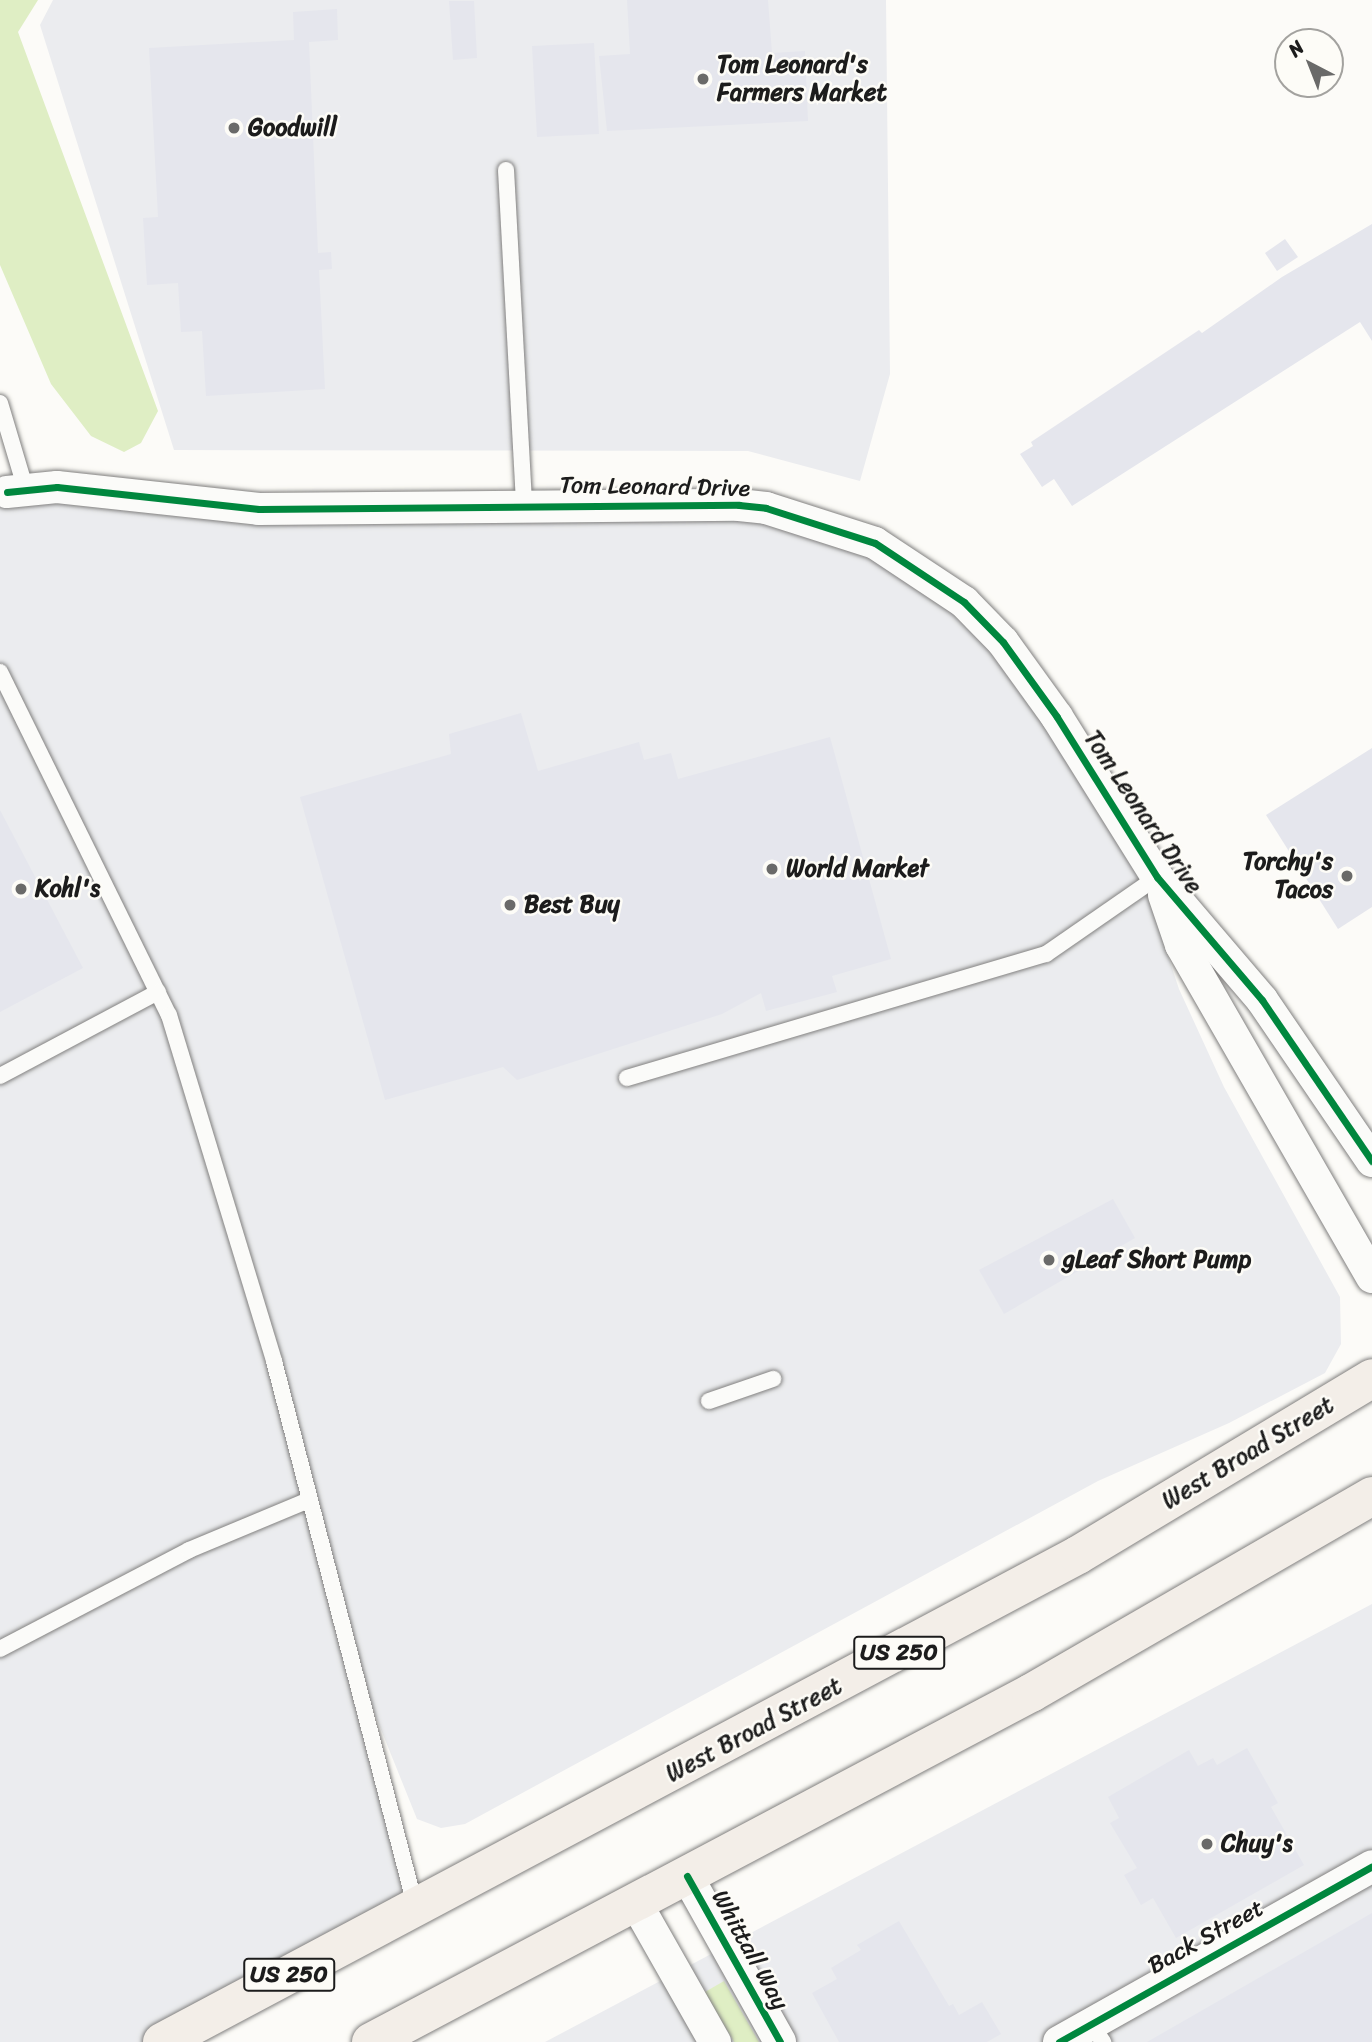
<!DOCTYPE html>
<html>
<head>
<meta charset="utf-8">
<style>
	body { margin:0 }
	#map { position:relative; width:1372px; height:2042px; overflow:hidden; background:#fcfbf8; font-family:Sriracha,sans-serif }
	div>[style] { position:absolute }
	.built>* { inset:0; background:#ebecef }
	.green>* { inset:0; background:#dfeec4 }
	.building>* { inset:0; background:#e5e6ed }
	.roads { filter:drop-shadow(0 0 2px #81807f) drop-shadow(0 0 2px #81807f) }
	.service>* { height:16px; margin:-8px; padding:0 8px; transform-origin:8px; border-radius:8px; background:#fbfbf9 }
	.minor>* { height:32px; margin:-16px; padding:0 16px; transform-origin:16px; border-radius:16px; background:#fbfbf9 }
	.primary>* { height:38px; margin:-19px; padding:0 19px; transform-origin:19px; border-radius:19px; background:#f3eee8 }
	.cycleway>* { height:7px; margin:-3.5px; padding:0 3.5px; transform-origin:3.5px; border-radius:3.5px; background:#00873e }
	.dots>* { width:19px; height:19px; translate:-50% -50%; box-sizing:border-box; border:4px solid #fdfcf7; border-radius:50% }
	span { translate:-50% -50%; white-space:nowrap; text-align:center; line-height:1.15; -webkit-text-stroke:5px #fdfcf7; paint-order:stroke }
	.shield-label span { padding:2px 5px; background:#fdfcf7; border:2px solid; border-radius:5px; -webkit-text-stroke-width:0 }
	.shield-label { font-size:23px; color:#1c1c1c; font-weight:700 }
	.poi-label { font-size:24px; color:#1c1c1c; font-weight:700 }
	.left { translate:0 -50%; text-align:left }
	.right { translate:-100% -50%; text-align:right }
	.street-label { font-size:24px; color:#1c1c1c }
	.north { position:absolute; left:1274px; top:28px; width:70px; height:70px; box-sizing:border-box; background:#fdfcf7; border:2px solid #a3a29f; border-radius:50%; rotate:318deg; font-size:19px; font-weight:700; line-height:28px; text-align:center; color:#1c1c1c }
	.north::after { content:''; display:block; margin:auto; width:24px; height:32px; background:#6a6a69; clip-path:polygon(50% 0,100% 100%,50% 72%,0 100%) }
</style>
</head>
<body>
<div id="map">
	<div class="built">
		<div style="clip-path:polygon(53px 0,886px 0,890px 374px,860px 481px,748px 451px,174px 450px,40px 25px)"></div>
		<div style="clip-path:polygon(0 492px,166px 501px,766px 508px,964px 602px,1124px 824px,1179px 989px,1224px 1087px,1340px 1297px,1341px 1344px,1325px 1373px,1229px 1423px,1098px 1481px,465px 1824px,441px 1828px,417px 1819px,349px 1650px,416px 1909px,162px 2042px,0 2042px)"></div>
		<div style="clip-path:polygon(1372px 1604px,1372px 2042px,545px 2042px)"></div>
	</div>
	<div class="green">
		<div style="clip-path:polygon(0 0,38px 0,18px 32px,158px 411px,141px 443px,124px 452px,91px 436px,51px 384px,0 265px)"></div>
		<div style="clip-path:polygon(724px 1981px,759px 2042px,734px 2042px,705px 1992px)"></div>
	</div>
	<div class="building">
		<div style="clip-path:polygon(627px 0,768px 0,772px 53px,805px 51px,808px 121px,607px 131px,599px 56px,630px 54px)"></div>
		<div style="clip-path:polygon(449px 1px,474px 1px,477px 58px,453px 60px)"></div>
		<div style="clip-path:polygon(337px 9px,338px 40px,309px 42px,318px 253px,331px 252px,332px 269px,319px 270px,325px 389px,206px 396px,202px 331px,181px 332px,178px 283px,147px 285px,143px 218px,158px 217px,149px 48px,294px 40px,293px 12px)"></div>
		<div style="clip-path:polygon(594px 43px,599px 134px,537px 137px,532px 46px)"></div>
		<div style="clip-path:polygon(1372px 224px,1372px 341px,1360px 322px,1072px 506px,1054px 479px,1042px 487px,1020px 454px,1033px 446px,1031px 442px,1199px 330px,1202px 333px,1282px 277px)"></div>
		<div style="clip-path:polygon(1285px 239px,1298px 257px,1277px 271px,1265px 253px)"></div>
		<div style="clip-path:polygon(521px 713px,538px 771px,639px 742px,644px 760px,671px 753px,678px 779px,830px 737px,891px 959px,832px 976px,837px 992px,766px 1011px,761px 993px,722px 1014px,517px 1080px,503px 1067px,385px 1100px,300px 797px,451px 754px,449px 734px)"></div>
		<div style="clip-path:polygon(1372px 748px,1372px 907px,1338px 929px,1266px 815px)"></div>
		<div style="clip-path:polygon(0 810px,83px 968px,0 1012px)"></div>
		<div style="clip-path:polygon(1113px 1199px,1135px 1238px,1004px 1314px,979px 1270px)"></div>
		<div style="clip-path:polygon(1247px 1748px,1278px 1803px,1271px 1807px,1304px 1865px,1176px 1938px,1153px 1898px,1141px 1905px,1124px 1875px,1137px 1868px,1110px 1823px,1119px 1818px,1108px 1797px,1189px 1750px,1198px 1766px,1213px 1758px,1217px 1765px)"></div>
		<div style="clip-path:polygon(1372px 1913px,1372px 2042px,1147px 2042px)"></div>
		<div style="clip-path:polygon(899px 1921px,949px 2006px,953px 2004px,959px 2015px,982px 2002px,1001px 2034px,987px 2042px,839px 2042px,812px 1993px,837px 1979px,831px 1968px,861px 1950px,857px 1945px)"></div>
	</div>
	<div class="roads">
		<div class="service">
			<div style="left:506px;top:170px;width:335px;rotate:86.9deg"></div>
			<div style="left:0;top:403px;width:91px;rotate:73.4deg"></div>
			<div style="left:0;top:672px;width:382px;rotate:63.8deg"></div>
			<div style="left:169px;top:1015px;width:362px;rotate:73.1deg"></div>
			<div style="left:274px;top:1361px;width:566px;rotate:75.47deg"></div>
			<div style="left:0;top:1076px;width:179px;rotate:-28deg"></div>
			<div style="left:627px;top:1078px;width:437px;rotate:-16.5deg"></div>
			<div style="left:1046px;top:954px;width:135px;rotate:-34.7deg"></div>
			<div style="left:709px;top:1401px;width:68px;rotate:-19deg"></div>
			<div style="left:0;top:1649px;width:213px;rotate:-27.6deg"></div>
			<div style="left:189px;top:1550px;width:130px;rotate:-22.6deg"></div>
			<div style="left:1091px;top:2024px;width:22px;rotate:56deg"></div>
		</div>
		<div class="minor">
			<div style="left:7px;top:492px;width:50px;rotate:-5.7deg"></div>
			<div style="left:57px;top:487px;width:203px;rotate:6.2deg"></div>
			<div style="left:259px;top:509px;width:480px;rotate:-0.5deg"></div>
			<div style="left:739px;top:505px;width:27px;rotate:6deg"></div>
			<div style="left:766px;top:508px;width:114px;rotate:17.8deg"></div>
			<div style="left:875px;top:543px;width:107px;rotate:33.5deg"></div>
			<div style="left:964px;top:602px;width:56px;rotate:45.7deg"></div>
			<div style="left:1003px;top:642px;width:92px;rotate:54.2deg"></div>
			<div style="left:1057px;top:717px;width:189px;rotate:58deg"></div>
			<div style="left:1157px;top:877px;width:162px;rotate:49.5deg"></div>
			<div style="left:1262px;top:1000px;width:195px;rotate:55.7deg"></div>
			<div style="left:1164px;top:895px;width:53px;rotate:71.2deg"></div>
			<div style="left:1181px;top:945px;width:383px;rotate:60.1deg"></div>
			<div style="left:687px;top:1876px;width:190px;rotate:60.7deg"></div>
			<div style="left:636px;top:1903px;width:160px;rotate:60.4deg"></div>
			<div style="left:1059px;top:2042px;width:359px;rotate:-29.3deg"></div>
		</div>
		<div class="primary">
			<div style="left:162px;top:2042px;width:1037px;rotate:-28deg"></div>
			<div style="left:1078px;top:1555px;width:343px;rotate:-31deg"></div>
			<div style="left:371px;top:2042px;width:747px;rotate:-27.87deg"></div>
			<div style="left:1031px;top:1693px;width:394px;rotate:-30deg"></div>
		</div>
	</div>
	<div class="cycleway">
		<div style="left:7px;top:492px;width:50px;rotate:-5.7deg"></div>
		<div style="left:57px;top:487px;width:203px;rotate:6.2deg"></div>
		<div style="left:259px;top:509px;width:480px;rotate:-0.5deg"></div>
		<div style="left:739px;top:505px;width:27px;rotate:6deg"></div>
		<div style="left:766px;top:508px;width:114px;rotate:17.8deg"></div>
		<div style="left:875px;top:543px;width:107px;rotate:33.5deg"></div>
		<div style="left:964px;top:602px;width:56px;rotate:45.7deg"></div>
		<div style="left:1003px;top:642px;width:92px;rotate:54.2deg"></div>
		<div style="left:1057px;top:717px;width:189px;rotate:58deg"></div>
		<div style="left:1157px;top:877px;width:162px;rotate:49.5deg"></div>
		<div style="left:1262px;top:1000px;width:195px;rotate:55.7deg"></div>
		<div style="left:687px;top:1876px;width:190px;rotate:60.7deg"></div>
		<div style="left:1059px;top:2042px;width:359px;rotate:-29.3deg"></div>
	</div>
	<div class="dots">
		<div style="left:703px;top:79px;background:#6a6a69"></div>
		<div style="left:234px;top:128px;background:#6a6a69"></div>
		<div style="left:772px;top:869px;background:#6a6a69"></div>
		<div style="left:1347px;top:876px;background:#6a6a69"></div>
		<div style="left:21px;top:889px;background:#6a6a69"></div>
		<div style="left:510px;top:905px;background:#6a6a69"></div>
		<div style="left:1049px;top:1260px;background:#6a6a69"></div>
		<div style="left:1207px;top:1844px;background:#6a6a69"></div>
	</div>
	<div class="shield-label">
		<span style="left:899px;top:1653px">US 250</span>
		<span style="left:289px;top:1975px">US 250</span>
	</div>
	<div class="poi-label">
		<span class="left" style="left:717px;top:79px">Tom Leonard's<br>Farmers Market</span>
		<span class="left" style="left:248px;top:128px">Goodwill</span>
		<span class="right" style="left:1333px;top:876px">Torchy's<br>Tacos</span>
		<span class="left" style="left:786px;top:869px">World Market</span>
		<span class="left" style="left:35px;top:889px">Kohl's</span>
		<span class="left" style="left:524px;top:905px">Best Buy</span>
		<span class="left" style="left:1063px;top:1260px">gLeaf Short Pump</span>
		<span class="left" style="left:1221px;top:1844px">Chuy's</span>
	</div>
	<div class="street-label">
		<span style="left:655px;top:487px;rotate:1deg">Tom Leonard Drive</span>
		<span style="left:1143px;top:812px;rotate:56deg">Tom Leonard Drive</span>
		<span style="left:1248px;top:1453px;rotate:-31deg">West Broad Street</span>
		<span style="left:754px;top:1730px;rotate:-28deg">West Broad Street</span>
		<span style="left:1206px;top:1937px;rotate:-29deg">Back Street</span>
		<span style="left:750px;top:1950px;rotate:61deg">Whittall Way</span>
	</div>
	<div class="north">N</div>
</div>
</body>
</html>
